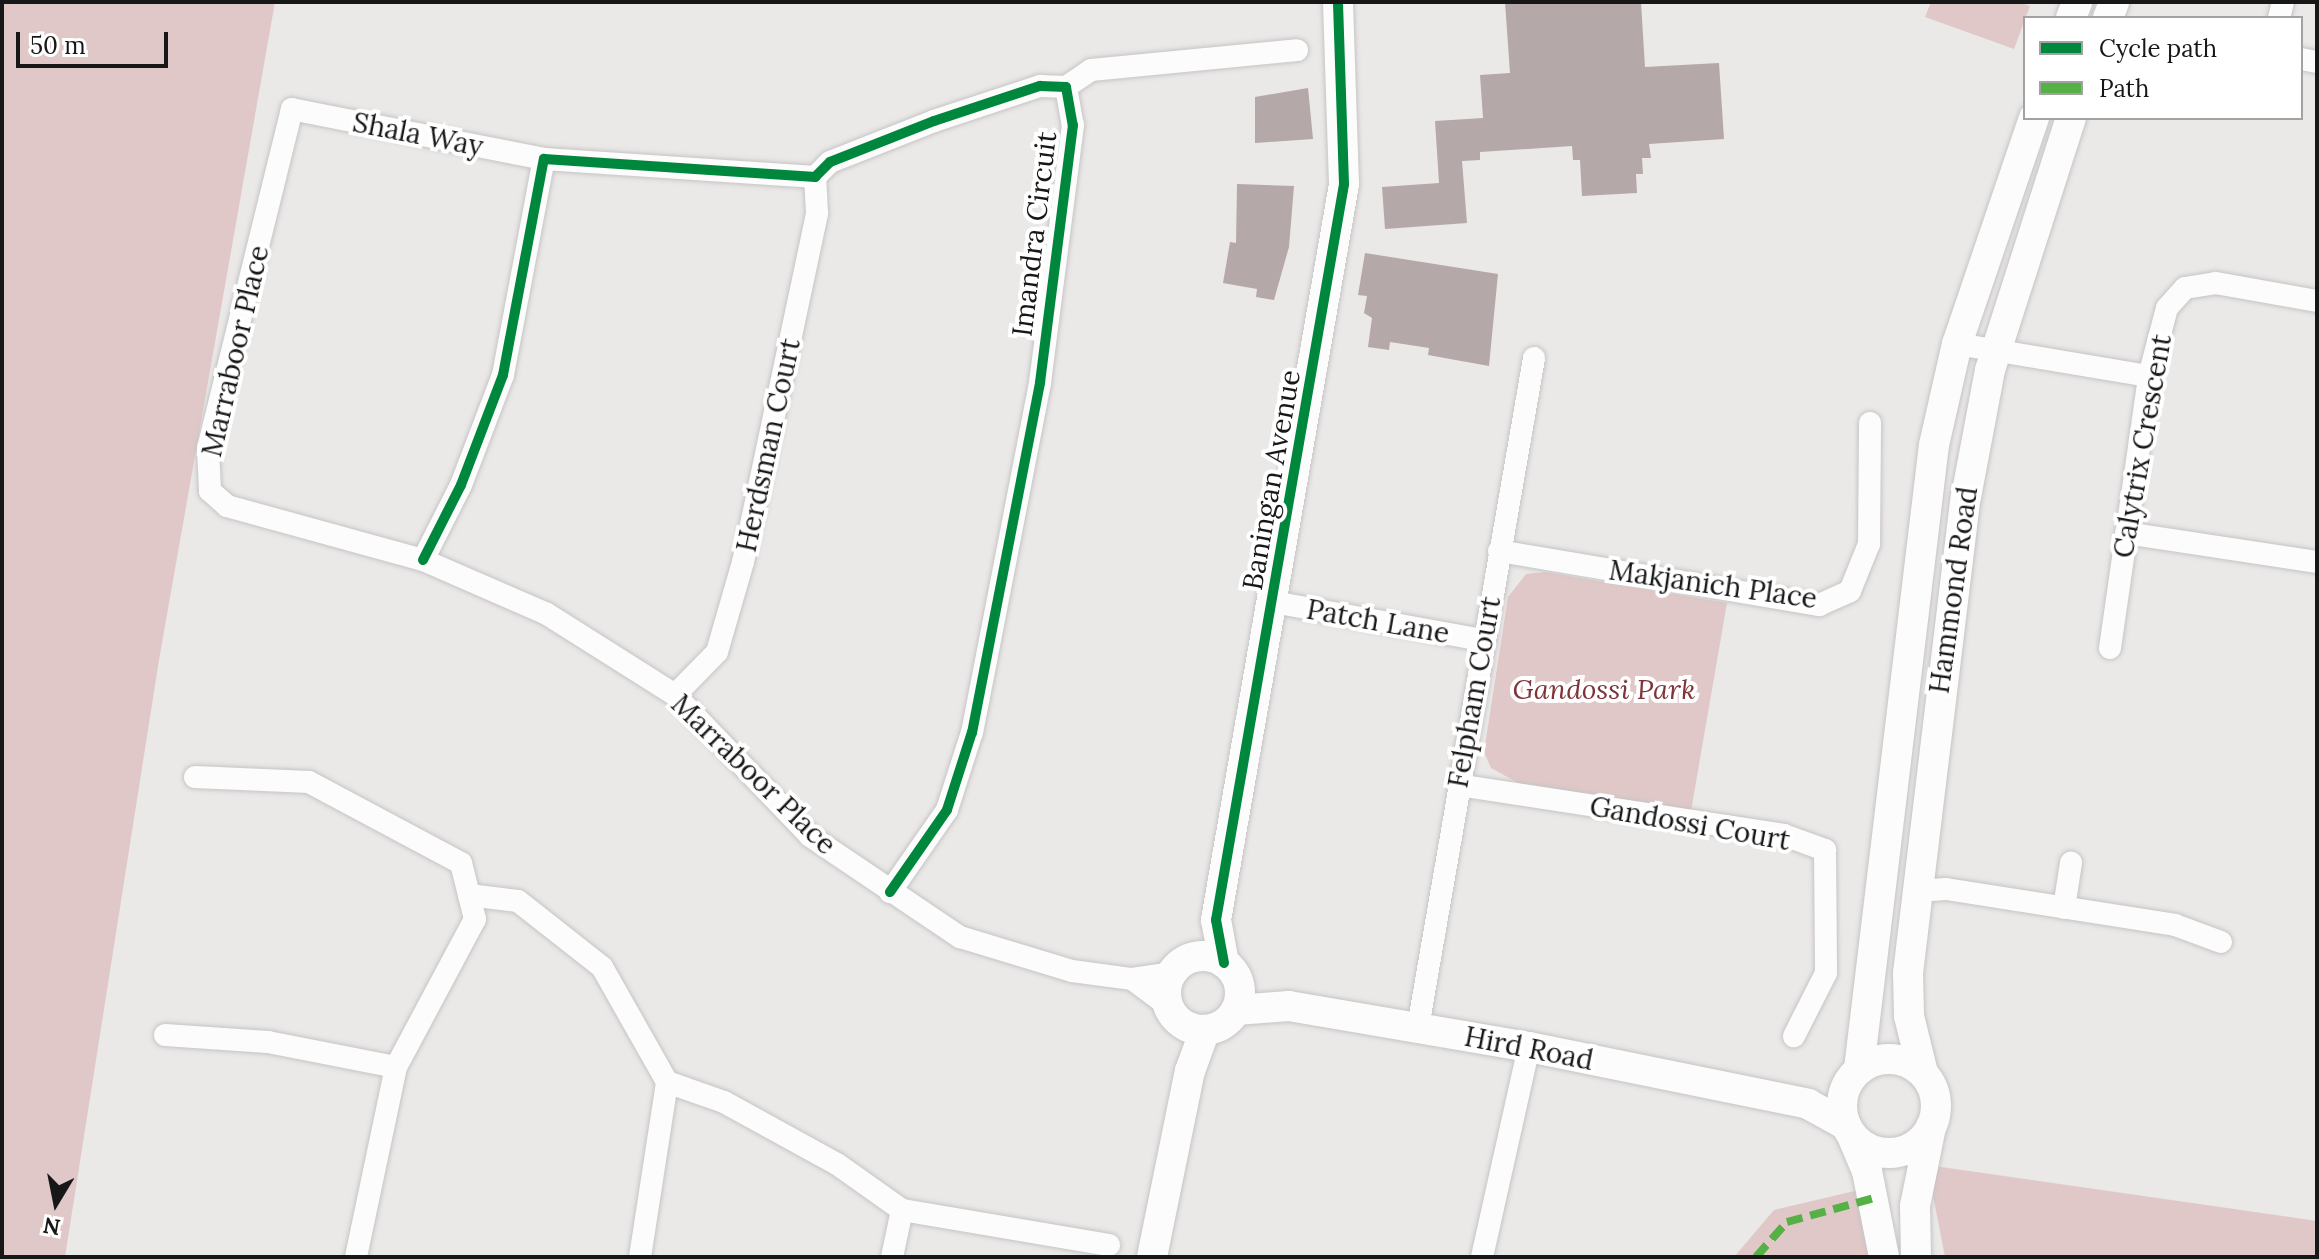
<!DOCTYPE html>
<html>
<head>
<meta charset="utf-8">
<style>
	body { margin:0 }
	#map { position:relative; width:2319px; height:1259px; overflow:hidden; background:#ebe8e8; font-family:Lora,serif }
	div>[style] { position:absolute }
	.green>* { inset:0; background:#e1c8c8 }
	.building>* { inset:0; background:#b4a8a8 }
	.roads { filter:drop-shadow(0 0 2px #c6c4c4) drop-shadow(0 0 2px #c6c4c4) }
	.street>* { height:22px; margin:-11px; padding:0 11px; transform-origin:11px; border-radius:11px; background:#fcfcfc }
	.secondary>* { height:30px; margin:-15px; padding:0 15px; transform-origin:15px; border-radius:15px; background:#fcfcfc }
	.secondary>.ring { margin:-15px; padding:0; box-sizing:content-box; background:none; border:30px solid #fcfcfc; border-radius:50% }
	.quiet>* { height:8px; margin-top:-4px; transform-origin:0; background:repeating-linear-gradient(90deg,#55b145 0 16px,transparent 0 24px) }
	.cycleway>* { height:10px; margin:-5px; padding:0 5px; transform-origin:5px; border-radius:5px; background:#00873e }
	span { translate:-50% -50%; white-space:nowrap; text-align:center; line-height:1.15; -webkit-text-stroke:8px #fff; paint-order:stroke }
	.street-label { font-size:28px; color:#181717 }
	.park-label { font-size:28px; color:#7e3439; font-style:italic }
	.frame { position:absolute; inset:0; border:4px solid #181717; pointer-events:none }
	.legend { position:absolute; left:2023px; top:16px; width:280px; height:104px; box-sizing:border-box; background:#fff; border:2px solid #a3a2a2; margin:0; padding:10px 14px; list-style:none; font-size:24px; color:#181717 }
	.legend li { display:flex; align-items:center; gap:16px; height:40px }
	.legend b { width:40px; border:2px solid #a3a2a2 }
	.north { position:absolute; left:16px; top:1163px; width:80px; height:80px; -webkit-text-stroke:6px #fff; paint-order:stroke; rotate:190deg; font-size:22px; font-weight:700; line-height:32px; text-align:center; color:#181717 }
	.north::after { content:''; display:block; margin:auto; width:28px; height:36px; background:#181717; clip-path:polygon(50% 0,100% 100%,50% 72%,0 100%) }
	.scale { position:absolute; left:16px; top:32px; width:152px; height:36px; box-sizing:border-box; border:4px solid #181717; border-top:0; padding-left:10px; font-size:24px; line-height:28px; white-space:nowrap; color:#181717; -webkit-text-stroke:6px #fff; paint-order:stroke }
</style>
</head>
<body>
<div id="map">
	<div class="green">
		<div style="clip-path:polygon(2px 2px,275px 2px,159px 660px,65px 1257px,2px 1257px)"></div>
		<div style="clip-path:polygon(1931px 2px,2019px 2px,2030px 6px,2014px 49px,1925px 17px)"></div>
		<div style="clip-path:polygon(1545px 572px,1727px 603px,1691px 811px,1522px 785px,1491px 768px,1484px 752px,1508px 597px,1526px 574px)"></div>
		<div style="clip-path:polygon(1927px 1165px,2317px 1221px,2317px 1257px,1945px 1257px)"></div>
		<div style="clip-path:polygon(1867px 1188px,1882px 1257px,1734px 1257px,1774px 1210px)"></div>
	</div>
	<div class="building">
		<div style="clip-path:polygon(1505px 2px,1641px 2px,1645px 67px,1719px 63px,1724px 139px,1649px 144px,1651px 158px,1642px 158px,1643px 174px,1636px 174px,1637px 193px,1582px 196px,1580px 160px,1573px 160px,1572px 146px,1480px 152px,1480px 160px,1462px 161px,1467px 223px,1385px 229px,1382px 187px,1439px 183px,1435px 121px,1483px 118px,1480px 75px,1510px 73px)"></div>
		<div style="clip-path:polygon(1308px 88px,1313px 139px,1255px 143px,1255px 97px)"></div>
		<div style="clip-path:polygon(1237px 184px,1294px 186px,1289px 247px,1274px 300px,1256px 297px,1257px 289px,1223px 283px,1230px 242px,1236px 243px)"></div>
		<div style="clip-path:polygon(1365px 253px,1498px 274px,1489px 366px,1428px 355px,1429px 348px,1390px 342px,1389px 350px,1368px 347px,1372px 318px,1364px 313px,1367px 296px,1358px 295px)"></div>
	</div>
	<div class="roads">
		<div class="street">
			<div style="left:2279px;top:18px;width:16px;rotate:-76deg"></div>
			<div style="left:2301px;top:59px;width:16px;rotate:11deg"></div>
			<div style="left:1066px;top:87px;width:30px;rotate:-34deg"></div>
			<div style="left:1091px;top:70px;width:207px;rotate:-5.5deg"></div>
			<div style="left:544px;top:159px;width:257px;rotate:-168.8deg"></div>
			<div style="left:292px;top:109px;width:349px;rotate:103.9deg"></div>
			<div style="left:208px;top:448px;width:43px;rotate:87.3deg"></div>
			<div style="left:210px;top:491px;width:23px;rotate:41deg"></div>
			<div style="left:227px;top:506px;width:203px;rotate:15.4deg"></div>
			<div style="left:423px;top:560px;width:135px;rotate:23.5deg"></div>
			<div style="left:547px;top:614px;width:151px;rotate:32.3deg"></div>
			<div style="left:675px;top:695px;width:195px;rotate:46.2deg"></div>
			<div style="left:810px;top:836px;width:181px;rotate:34deg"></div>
			<div style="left:960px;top:937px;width:117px;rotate:16.9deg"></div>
			<div style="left:1072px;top:971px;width:61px;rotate:7.6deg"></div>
			<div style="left:1132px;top:979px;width:40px;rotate:-8.5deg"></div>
			<div style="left:1957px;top:344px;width:195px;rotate:9.5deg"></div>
			<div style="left:2126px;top:533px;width:193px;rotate:8.6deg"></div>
			<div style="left:1499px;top:551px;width:325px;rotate:9.6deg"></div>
			<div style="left:1819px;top:605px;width:34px;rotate:-24deg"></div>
			<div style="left:1850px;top:591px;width:51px;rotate:-68deg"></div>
			<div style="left:1869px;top:544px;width:121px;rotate:-89.5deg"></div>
			<div style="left:423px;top:560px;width:84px;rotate:-63.1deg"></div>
			<div style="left:461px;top:485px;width:118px;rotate:-69.1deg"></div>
			<div style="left:503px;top:375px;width:220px;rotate:-79.3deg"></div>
			<div style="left:544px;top:159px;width:272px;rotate:3.8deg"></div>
			<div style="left:815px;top:177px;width:21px;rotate:-45deg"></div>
			<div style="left:830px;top:162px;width:112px;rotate:-21.5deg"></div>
			<div style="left:934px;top:121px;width:112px;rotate:-18.3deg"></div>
			<div style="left:1040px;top:86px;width:26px;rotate:2deg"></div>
			<div style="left:1066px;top:87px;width:39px;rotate:80deg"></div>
			<div style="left:1073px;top:125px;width:260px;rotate:97.3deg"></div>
			<div style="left:1040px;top:383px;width:356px;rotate:101deg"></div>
			<div style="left:972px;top:732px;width:82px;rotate:107.8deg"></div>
			<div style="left:947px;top:810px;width:100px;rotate:124.8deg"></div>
			<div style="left:1273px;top:602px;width:212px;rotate:10.3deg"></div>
			<div style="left:2110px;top:648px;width:275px;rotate:-81.8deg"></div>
			<div style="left:2149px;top:376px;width:70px;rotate:-75.2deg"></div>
			<div style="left:2167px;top:308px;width:27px;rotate:-48deg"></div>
			<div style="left:2185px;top:288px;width:31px;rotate:-9deg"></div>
			<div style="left:2216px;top:283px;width:103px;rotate:10.1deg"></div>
			<div style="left:675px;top:695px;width:60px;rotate:-45.7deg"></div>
			<div style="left:717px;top:652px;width:94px;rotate:-73.9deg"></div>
			<div style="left:743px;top:562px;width:357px;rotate:-78deg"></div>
			<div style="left:817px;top:213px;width:36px;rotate:-93deg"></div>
			<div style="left:195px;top:777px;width:114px;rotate:2.5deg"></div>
			<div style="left:309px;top:782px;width:172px;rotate:28.1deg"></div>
			<div style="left:461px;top:863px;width:58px;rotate:76deg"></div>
			<div style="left:475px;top:919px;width:168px;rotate:118.1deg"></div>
			<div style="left:396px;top:1067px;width:194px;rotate:101.9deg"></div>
			<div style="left:1458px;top:785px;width:330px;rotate:8.7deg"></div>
			<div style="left:1784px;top:835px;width:44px;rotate:20.1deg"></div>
			<div style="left:1825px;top:850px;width:123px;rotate:89.5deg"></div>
			<div style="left:1826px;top:973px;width:71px;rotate:116.9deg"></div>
			<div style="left:1916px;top:891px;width:30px;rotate:-4deg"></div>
			<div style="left:1946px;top:889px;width:232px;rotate:8.9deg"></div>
			<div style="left:2175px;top:925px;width:49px;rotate:20.3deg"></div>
			<div style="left:469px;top:895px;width:49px;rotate:7deg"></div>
			<div style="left:518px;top:901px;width:107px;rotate:38.2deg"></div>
			<div style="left:602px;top:967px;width:132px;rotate:60.5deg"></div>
			<div style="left:2064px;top:908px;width:46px;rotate:-81.2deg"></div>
			<div style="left:1132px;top:979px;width:44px;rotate:36.6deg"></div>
			<div style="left:1418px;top:1027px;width:679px;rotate:-80.16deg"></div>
			<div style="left:165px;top:1035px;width:103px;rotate:3.9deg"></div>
			<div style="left:268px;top:1042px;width:130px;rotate:11.1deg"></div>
			<div style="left:902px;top:1210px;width:210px;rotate:9.6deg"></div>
			<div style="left:640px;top:1257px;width:177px;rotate:-81.2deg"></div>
			<div style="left:667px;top:1082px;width:60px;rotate:19.3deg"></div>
			<div style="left:724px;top:1102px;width:129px;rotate:28.8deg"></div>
			<div style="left:837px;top:1164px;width:80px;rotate:35.3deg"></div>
			<div style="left:902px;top:1210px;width:48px;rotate:102deg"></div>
			<div style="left:1482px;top:1257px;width:215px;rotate:-77.4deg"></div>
		</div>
		<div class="secondary">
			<div style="left:2071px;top:18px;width:17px;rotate:-69deg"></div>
			<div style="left:2108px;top:18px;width:17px;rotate:-69deg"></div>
			<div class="ring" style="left:1166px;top:956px;width:44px;height:44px"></div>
			<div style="left:1224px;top:963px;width:44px;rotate:-100.5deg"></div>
			<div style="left:1216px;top:920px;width:747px;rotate:-80.13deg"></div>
			<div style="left:1344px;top:184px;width:182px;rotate:-91.9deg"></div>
			<div style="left:1236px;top:1010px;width:53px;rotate:-4.3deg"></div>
			<div style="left:1289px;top:1006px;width:243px;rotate:9.7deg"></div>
			<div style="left:1529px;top:1047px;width:285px;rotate:11.5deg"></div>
			<div style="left:1808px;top:1104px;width:43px;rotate:28.9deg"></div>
			<div class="ring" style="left:1842px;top:1059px;width:64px;height:64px"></div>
			<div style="left:1859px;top:1069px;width:628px;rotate:-83.15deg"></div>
			<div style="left:1934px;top:445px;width:104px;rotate:-77.2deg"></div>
			<div style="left:1957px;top:344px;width:239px;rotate:-71.2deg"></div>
			<div style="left:1923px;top:1073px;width:59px;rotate:-103.8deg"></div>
			<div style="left:1909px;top:1016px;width:43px;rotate:-91.3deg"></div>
			<div style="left:1908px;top:973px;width:480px;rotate:-83.1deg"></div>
			<div style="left:1966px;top:497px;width:129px;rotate:-79.3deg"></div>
			<div style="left:1990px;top:370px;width:265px;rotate:-72.2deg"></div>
			<div style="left:1852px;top:1136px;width:38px;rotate:67deg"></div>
			<div style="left:1867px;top:1171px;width:88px;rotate:78.8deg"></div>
			<div style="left:1152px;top:1257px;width:190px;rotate:-78.5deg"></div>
			<div style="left:1190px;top:1071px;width:44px;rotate:-69.9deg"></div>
			<div style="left:1916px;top:1257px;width:51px;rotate:-91.1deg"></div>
			<div style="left:1915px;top:1206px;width:81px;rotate:-78.6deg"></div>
		</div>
	</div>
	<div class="quiet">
		<div style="left:1756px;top:1257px;width:47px;rotate:-48.5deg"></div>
		<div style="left:1787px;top:1222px;width:90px;rotate:-15.4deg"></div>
	</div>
	<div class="cycleway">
		<div style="left:423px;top:560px;width:84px;rotate:-63.1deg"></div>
		<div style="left:461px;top:485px;width:118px;rotate:-69.1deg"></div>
		<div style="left:503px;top:375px;width:220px;rotate:-79.3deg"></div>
		<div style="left:544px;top:159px;width:272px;rotate:3.8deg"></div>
		<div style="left:815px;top:177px;width:21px;rotate:-45deg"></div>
		<div style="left:830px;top:162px;width:112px;rotate:-21.5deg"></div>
		<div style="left:934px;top:121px;width:112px;rotate:-18.3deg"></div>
		<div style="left:1040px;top:86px;width:26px;rotate:2deg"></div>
		<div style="left:1066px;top:87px;width:39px;rotate:80deg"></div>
		<div style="left:1073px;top:125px;width:260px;rotate:97.3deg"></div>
		<div style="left:1040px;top:383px;width:356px;rotate:101deg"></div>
		<div style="left:972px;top:732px;width:82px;rotate:107.8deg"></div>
		<div style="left:947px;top:810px;width:100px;rotate:124.8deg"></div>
		<div style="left:1224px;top:963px;width:44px;rotate:-100.5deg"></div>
		<div style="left:1216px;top:920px;width:747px;rotate:-80.13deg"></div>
		<div style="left:1344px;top:184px;width:182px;rotate:-91.9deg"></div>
	</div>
	<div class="street-label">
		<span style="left:418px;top:134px;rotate:11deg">Shala Way</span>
		<span style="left:1034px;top:234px;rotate:-83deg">Imandra Circuit</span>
		<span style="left:235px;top:351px;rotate:-77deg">Marraboor Place</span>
		<span style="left:768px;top:445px;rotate:-78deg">Herdsman Court</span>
		<span style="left:2142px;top:446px;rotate:-80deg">Calytrix Crescent</span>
		<span style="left:1271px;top:480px;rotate:-80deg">Baningan Avenue</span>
		<span style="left:1713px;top:584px;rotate:8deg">Makjanich Place</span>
		<span style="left:1953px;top:590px;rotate:-82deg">Hammond Road</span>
		<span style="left:1378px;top:621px;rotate:10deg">Patch Lane</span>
		<span style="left:1474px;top:692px;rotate:-80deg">Felpham Court</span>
		<span style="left:754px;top:774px;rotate:44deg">Marraboor Place</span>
		<span style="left:1690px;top:823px;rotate:10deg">Gandossi Court</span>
		<span style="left:1529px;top:1048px;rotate:11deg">Hird Road</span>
	</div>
	<div class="park-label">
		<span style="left:1604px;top:689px">Gandossi Park</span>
	</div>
	<div class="frame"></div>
	<ul class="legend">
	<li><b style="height:10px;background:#00873e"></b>Cycle path</li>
	<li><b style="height:10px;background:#55b145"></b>Path</li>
	</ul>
	<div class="north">N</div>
	<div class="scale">50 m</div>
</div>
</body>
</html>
